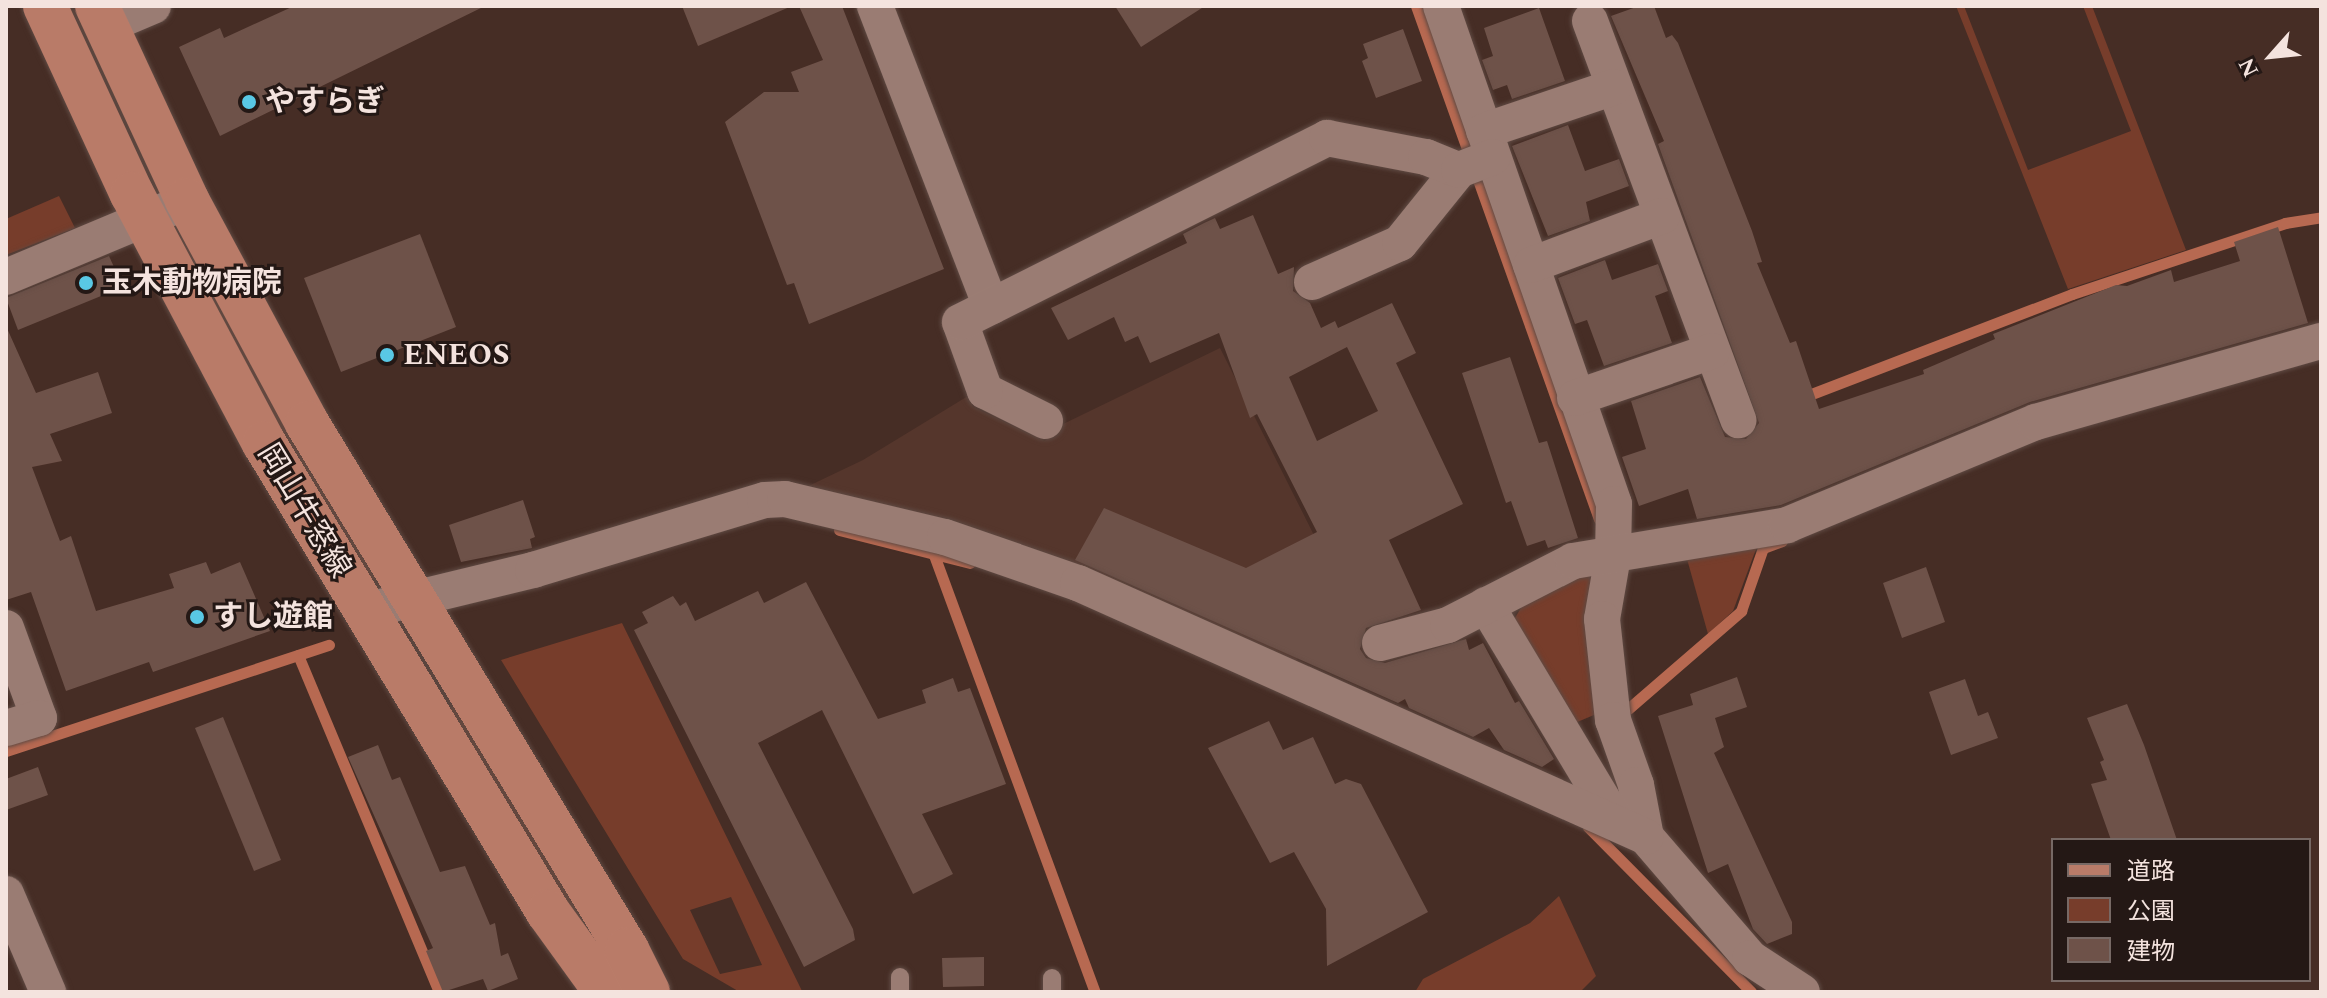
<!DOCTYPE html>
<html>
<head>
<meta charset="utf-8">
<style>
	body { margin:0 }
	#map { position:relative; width:2327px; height:998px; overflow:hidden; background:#462d25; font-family:Spectral,"Noto Sans JP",serif }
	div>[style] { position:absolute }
	.built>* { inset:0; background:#55362c }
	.green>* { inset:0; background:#773d2b }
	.stream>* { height:11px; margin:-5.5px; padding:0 5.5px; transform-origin:5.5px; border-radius:5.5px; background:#b76951 }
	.building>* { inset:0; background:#6e5249 }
	.roads { filter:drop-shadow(0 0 2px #5f4a43) drop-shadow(0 0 2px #5f4a43) }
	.service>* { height:18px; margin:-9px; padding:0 9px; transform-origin:9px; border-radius:9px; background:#9a7c73 }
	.minor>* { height:36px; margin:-18px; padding:0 18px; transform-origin:18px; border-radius:18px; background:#9a7c73 }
	.primary>* { height:44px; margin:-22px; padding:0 22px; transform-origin:22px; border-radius:22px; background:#b97b68 }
	.dots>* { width:22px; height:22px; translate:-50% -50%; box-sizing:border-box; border:4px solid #241815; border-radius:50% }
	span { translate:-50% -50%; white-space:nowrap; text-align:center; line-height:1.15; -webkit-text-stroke:6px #241815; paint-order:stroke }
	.poi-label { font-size:30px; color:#f4e3de; font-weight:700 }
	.left { translate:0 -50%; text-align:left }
	.street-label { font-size:30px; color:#f4e3de }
	.frame { position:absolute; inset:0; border:8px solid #f4e3de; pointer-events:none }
	.legend { position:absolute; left:2051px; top:838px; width:260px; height:144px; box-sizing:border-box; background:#241815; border:2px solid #776965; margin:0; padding:10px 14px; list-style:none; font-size:24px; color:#f4e3de }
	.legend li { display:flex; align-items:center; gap:16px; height:40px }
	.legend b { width:40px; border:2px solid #776965 }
	.north { position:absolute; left:2231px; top:16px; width:80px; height:80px; -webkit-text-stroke:6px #241815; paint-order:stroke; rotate:243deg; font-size:22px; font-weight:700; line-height:32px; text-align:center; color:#f4e3de }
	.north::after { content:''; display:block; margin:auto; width:28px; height:36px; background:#f4e3de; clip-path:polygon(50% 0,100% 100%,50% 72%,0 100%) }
</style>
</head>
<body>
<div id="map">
	<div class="built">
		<div style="clip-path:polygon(1220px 348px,1339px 585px,1295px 663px,800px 490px,863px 460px,968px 396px,973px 407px,1045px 441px,1059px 426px)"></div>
	</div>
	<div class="green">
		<div style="clip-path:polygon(1956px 6px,1964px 6px,2028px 170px,2131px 131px,2083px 6px,2092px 6px,2186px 250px,2068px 289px)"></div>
		<div style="clip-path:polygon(59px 196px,75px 228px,6px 255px,6px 219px)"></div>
		<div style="clip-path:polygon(183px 236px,375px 578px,371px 583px,282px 435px,179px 239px)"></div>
		<div style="clip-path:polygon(1759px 541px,1733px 611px,1708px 634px,1687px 559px)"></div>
		<div style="clip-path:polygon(1587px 571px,1594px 580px,1601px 712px,1575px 723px,1512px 623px,1522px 606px)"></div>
		<div style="clip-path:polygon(evenodd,622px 623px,802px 991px,738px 991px,683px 959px,501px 660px,622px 623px,731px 897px,762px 965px,720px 974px,690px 910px,731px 897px)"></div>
		<div style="clip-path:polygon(454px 706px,596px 939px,592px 945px,450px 708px)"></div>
		<div style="clip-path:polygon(1559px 896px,1596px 976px,1582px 990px,1415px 992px,1423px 979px,1530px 923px)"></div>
	</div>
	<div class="stream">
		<div style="left:1416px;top:6px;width:545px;rotate:70.37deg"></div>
		<div style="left:1801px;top:398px;width:290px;rotate:-21deg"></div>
		<div style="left:2072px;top:294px;width:225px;rotate:-18.4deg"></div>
		<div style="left:2285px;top:223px;width:36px;rotate:-9deg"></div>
		<div style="left:839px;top:530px;width:135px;rotate:14.1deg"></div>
		<div style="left:934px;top:555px;width:466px;rotate:69.8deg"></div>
		<div style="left:298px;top:655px;width:365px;rotate:67.3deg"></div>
		<div style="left:1628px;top:709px;width:150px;rotate:-40.9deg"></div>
		<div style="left:1741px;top:611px;width:67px;rotate:-70.8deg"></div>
		<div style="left:1763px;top:548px;width:20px;rotate:-20deg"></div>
		<div style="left:6px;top:751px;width:340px;rotate:-18.2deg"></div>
		<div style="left:1588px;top:827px;width:232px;rotate:45.3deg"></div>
	</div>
	<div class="building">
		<div style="clip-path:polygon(294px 6px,485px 6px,220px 136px,179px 47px,220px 28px,224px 38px)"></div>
		<div style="clip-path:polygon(682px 6px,792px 6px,698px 46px)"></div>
		<div style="clip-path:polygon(799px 6px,842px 6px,944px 269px,809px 324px,794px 283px,787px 285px,725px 122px,764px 92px,799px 92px,791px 72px,823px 60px)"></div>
		<div style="clip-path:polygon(1115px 6px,1205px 6px,1141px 47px)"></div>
		<div style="clip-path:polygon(1639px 6px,1654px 6px,1666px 38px,1672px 35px,1678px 43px,1752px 231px,1762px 262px,1757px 263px,1790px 343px,1796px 341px,1819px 409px,1924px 374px,1923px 370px,1995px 339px,1993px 334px,2116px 285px,2127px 286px,2171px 270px,2174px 282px,2240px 261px,2234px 242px,2278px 227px,2308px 323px,2030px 402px,1781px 505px,1697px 519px,1688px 489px,1639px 506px,1622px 457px,1646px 449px,1631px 401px,1700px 377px,1725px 437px,1746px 439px,1759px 423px,1658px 144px,1664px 141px,1611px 16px)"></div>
		<div style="clip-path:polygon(1539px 8px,1565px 81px,1512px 99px,1507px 85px,1493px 90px,1482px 60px,1493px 56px,1484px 28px)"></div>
		<div style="clip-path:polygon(1403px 29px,1422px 81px,1376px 98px,1362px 61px,1368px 58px,1363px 44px)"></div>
		<div style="clip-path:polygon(1568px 125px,1585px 171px,1619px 159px,1629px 186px,1586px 202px,1590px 221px,1548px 236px,1512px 146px)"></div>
		<div style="clip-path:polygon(evenodd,1253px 215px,1278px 274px,1294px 267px,1293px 291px,1310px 303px,1321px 328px,1335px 321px,1338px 328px,1392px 303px,1416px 353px,1396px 363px,1463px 504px,1389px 540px,1421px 610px,1366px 628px,1360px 649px,1366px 658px,1385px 663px,1466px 639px,1469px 650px,1483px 643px,1515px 703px,1519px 701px,1554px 759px,1542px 767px,1504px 750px,1489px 728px,1473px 737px,1409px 708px,1405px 699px,1398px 703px,1075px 560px,1104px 508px,1246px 568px,1317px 532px,1257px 414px,1250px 418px,1219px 333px,1150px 363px,1138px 336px,1125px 342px,1114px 317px,1068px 340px,1051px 308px,1187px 243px,1183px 234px,1204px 223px,1215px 218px,1220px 229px,1253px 215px,1347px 347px,1378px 411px,1317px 441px,1289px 377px,1347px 347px)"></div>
		<div style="clip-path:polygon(420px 234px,456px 327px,341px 372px,304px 278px)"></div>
		<div style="clip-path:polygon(109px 256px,123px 287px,18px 330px,6px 298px)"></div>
		<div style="clip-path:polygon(1605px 260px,1612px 280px,1658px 264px,1668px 291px,1655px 296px,1672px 343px,1604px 366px,1587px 320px,1575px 324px,1558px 278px)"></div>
		<div style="clip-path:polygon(6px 326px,36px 393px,98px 372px,112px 413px,50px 434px,62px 461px,32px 467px,60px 541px,71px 536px,96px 611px,174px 588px,169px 574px,206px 562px,211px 574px,240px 562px,270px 631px,153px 672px,149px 662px,66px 691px,31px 592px,6px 600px)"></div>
		<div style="clip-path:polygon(1510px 357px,1539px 443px,1547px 441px,1578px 538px,1548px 548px,1545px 540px,1527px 546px,1511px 501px,1506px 503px,1462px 373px)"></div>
		<div style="clip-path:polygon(523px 500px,535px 537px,530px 539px,532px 548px,461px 562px,449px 525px)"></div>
		<div style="clip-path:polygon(1926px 567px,1945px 622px,1902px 638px,1883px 583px)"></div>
		<div style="clip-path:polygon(806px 582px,878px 719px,926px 703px,922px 690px,953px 678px,958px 692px,970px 688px,1006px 784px,922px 814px,953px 874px,913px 894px,822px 710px,758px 743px,853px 929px,855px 940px,804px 967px,634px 630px,648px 623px,642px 612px,673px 596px,680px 606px,686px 602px,695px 621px,758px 591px,764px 603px)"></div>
		<div style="clip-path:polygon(1737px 677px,1747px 707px,1715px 718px,1724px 747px,1714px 753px,1792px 922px,1792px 934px,1767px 944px,1753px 929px,1728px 864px,1708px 873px,1658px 716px,1693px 705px,1690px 694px)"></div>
		<div style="clip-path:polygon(1965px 679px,1978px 716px,1988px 712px,1998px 738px,1951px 755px,1929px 692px)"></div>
		<div style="clip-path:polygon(2127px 704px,2144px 745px,2177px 840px,2111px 840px,2091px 784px,2107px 780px,2100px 762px,2104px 760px,2087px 718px)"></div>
		<div style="clip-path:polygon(223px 717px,281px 860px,254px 871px,195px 728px)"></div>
		<div style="clip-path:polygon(1269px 721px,1283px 750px,1313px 737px,1335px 784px,1346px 779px,1361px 784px,1428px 912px,1327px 966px,1326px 909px,1294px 852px,1270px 863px,1208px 748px)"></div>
		<div style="clip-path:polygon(378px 745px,392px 780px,400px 777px,440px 872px,465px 866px,490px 925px,495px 923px,501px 956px,508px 953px,518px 979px,488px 991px,483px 979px,443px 992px,426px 951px,433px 948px,348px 757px)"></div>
		<div style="clip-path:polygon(38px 767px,48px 795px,6px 810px,6px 779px)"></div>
		<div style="clip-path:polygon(984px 957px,984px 986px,943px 987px,942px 958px)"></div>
	</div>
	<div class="roads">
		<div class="service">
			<div style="left:900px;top:977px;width:15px;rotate:90deg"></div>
			<div style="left:1052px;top:978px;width:14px;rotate:90deg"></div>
		</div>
		<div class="minor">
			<div style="left:875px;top:6px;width:322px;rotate:68.9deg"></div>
			<div style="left:1441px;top:6px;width:527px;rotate:70.84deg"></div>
			<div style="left:1614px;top:504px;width:52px;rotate:91.1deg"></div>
			<div style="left:1613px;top:556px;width:64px;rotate:99.9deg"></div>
			<div style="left:1602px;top:619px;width:102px;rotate:83.8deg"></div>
			<div style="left:1613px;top:720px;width:69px;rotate:70.5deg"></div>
			<div style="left:1636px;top:785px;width:53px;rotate:79.1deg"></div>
			<div style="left:1646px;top:837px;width:160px;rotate:49.3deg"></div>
			<div style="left:1750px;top:958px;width:62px;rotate:33.2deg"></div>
			<div style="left:1590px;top:21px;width:426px;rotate:69.6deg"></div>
			<div style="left:106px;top:26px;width:51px;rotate:-23.1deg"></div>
			<div style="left:1484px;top:131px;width:137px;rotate:-18.7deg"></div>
			<div style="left:1531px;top:265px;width:140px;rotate:-20.5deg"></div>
			<div style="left:6px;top:277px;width:179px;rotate:-22.7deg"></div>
			<div style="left:1312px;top:282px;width:96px;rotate:-23.9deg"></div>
			<div style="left:1400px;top:243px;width:94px;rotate:-51.1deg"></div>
			<div style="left:1575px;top:398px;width:145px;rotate:-18.9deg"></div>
			<div style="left:1045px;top:421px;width:67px;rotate:-153.4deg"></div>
			<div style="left:985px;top:391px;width:73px;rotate:-109.9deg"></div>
			<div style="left:960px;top:322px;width:411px;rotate:-26.6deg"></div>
			<div style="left:1327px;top:138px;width:101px;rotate:10.9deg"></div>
			<div style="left:1426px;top:157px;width:35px;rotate:22deg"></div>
			<div style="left:1459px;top:170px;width:36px;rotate:-21deg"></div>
			<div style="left:1486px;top:605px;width:254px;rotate:59deg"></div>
			<div style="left:364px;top:611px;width:174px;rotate:-13.6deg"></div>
			<div style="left:533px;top:570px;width:242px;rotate:-16.8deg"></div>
			<div style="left:765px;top:500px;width:20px;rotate:-3deg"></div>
			<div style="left:785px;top:499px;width:164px;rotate:13.4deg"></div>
			<div style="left:945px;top:537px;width:141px;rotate:19.1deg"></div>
			<div style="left:1078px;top:583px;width:622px;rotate:24.09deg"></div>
			<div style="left:6px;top:628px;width:96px;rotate:69.9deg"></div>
			<div style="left:39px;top:718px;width:34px;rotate:163deg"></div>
			<div style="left:1380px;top:643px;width:70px;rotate:-14.8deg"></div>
			<div style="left:1448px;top:625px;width:140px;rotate:-27.1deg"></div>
			<div style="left:1573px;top:561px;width:217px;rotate:-9.5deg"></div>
			<div style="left:1787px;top:525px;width:269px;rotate:-22.5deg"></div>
			<div style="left:2036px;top:422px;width:296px;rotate:-15.9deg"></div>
			<div style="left:6px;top:894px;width:107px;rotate:66.8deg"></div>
		</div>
		<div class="primary">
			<div style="left:45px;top:6px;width:207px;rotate:65.2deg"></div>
			<div style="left:132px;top:194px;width:282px;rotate:62.1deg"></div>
			<div style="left:264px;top:443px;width:548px;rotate:58.8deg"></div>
			<div style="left:548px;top:912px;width:99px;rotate:54.1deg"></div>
			<div style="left:97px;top:6px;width:214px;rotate:65.1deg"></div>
			<div style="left:187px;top:200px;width:253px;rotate:61.7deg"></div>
			<div style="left:307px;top:423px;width:617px;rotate:58.73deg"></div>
			<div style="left:627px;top:950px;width:47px;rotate:63.4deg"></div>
		</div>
	</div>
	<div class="dots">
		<div style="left:249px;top:102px;background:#59c8e5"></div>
		<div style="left:86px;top:283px;background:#59c8e5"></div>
		<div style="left:387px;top:355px;background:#59c8e5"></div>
		<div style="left:197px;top:617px;background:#59c8e5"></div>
	</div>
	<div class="poi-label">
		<span class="left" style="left:265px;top:102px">やすらぎ</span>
		<span class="left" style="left:102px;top:283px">玉木動物病院</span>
		<span class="left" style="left:403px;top:355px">ENEOS</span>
		<span class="left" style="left:213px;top:617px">すし遊館</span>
	</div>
	<div class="street-label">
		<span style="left:304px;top:511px;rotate:59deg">岡山牛窓線</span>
	</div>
	<div class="frame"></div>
	<ul class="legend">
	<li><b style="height:10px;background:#b97b68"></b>道路</li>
	<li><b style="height:22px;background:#773d2b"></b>公園</li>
	<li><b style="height:22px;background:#6e5249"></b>建物</li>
	</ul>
	<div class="north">N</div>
</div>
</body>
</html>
